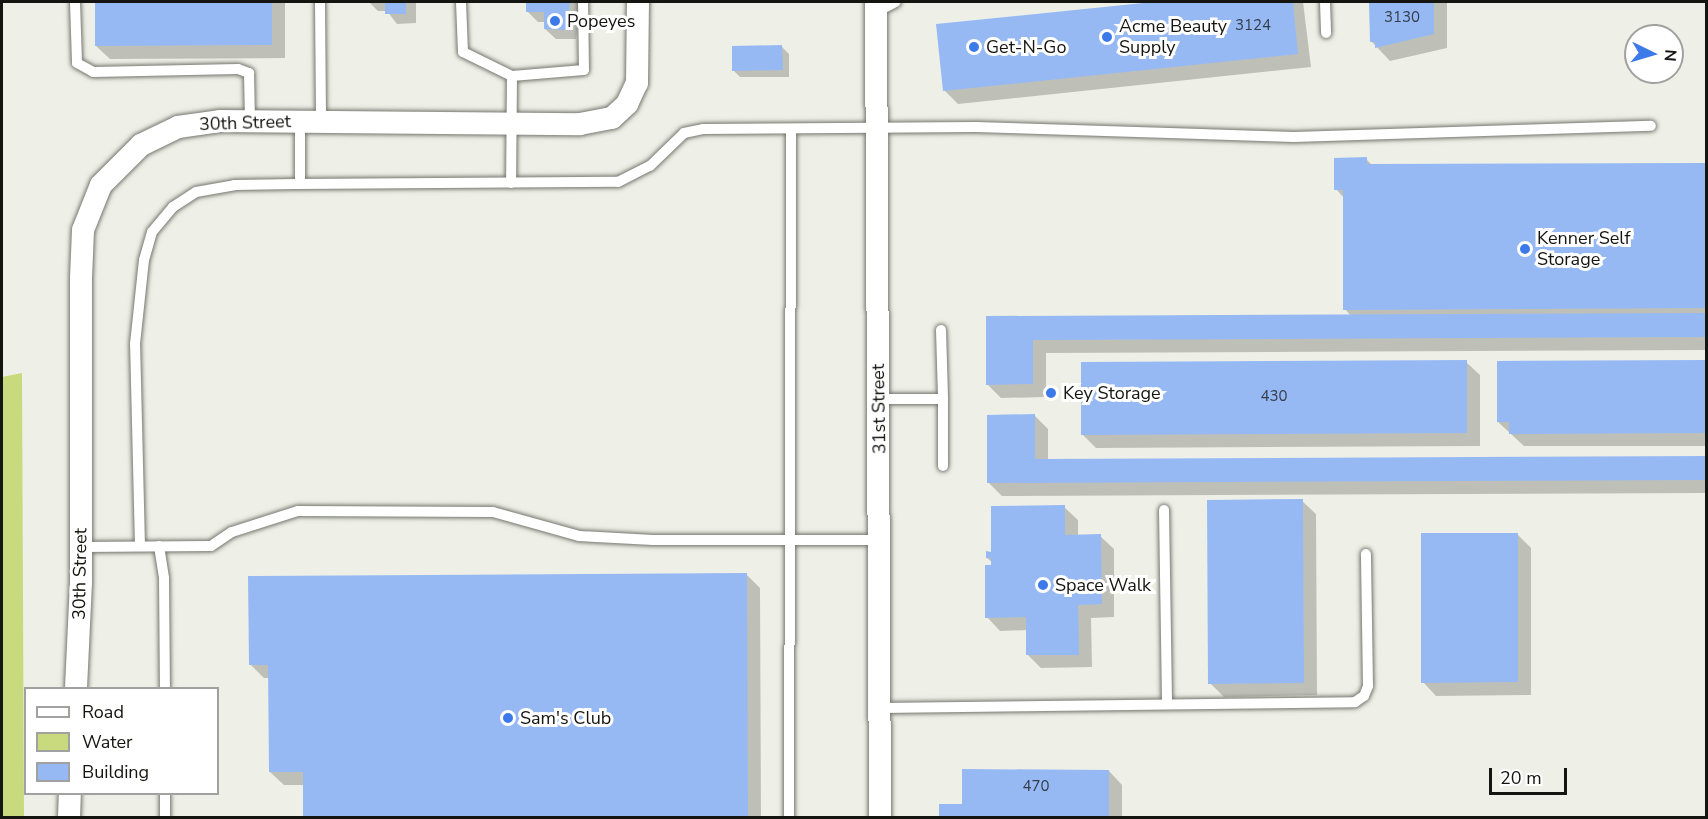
<!DOCTYPE html>
<html>
<head>
<meta charset="utf-8">
<style>
	body { margin:0 }
	#map { position:relative; width:1708px; height:819px; overflow:hidden; background:#eef0e7; font-family:"Nunito Sans",sans-serif }
	div>[style] { position:absolute }
	.water>* { inset:0; background:#c9d97e }
	.shadow>* { inset:0; background:#0003 }
	.building>* { inset:0; background:#96b9f4 }
	.roads { filter:drop-shadow(0 0 2px #75776f) drop-shadow(0 0 2px #75776f) }
	.lane>* { height:10px; margin:-5px; padding:0 5px; transform-origin:5px; border-radius:5px; background:#fff }
	.street>* { height:22px; margin:-11px; padding:0 11px; transform-origin:11px; border-radius:11px; background:#fff }
	.dots>* { width:16px; height:16px; translate:-50% -50%; box-sizing:border-box; border:3px solid #fff; border-radius:50% }
	span { translate:-50% -50%; white-space:nowrap; text-align:center; line-height:1.15; -webkit-text-stroke:6px #fff; paint-order:stroke }
	.number-label { font-size:15px; color:#343d4a }
	.number-label span { -webkit-text-stroke-width:0 }
	.poi-label { font-size:18px; color:#141411 }
	.left { translate:0 -50%; text-align:left }
	.street-label { font-size:18px; color:#141411 }
	.frame { position:absolute; inset:0; border:3px solid #141411; pointer-events:none }
	.legend { position:absolute; left:24px; top:687px; width:195px; height:108px; box-sizing:border-box; background:#fff; border:2px solid #a1a1a0; margin:0; padding:8px 10px; list-style:none; font-size:18px; color:#141411 }
	.legend li { display:flex; align-items:center; gap:12px; height:30px }
	.legend b { width:30px; border:2px solid #a1a1a0 }
	.north { position:absolute; left:1624px; top:24px; width:60px; height:60px; box-sizing:border-box; background:#fff; border:2px solid #a1a1a0; border-radius:50%; rotate:95deg; font-size:16px; font-weight:700; line-height:24px; text-align:center; color:#141411 }
	.north::after { content:''; display:block; margin:auto; width:21px; height:27px; background:#3d7ae9; clip-path:polygon(50% 0,100% 100%,50% 72%,0 100%) }
	.scale { position:absolute; left:1489px; top:768px; width:78px; height:27px; box-sizing:border-box; border:3px solid #141411; border-top:0; padding-left:8px; font-size:18px; line-height:21px; white-space:nowrap; color:#141411; -webkit-text-stroke:4px #fff; paint-order:stroke }
</style>
</head>
<body>
<div id="map">
	<div class="water">
		<div style="clip-path:polygon(22px 373px,24px 817px,2px 818px,2px 377px)"></div>
	</div>
	<div class="shadow">
		<div style="clip-path:polygon(96px 2px,285px 2px,285px 58px,110px 59px,96px 46px)"></div>
		<div style="clip-path:polygon(369px 2px,416px 2px,416px 23px,397px 24px,387px 11px,378px 11px)"></div>
		<div style="clip-path:polygon(526px 2px,580px 2px,576px 39px,556px 39px,545px 29px,545px 22px,538px 22px,527px 11px)"></div>
		<div style="clip-path:polygon(1167px 2px,1303px 2px,1311px 67px,958px 104px,945px 91px,938px 25px)"></div>
		<div style="clip-path:polygon(1371px 2px,1447px 2px,1447px 48px,1390px 61px,1371px 41px)"></div>
		<div style="clip-path:polygon(782px 47px,789px 54px,789px 77px,740px 77px,733px 70px)"></div>
		<div style="clip-path:polygon(1366px 159px,1373px 166px,1706px 164px,1706px 350px,1046px 353px,1046px 397px,1001px 398px,987px 384px,987px 317px,1351px 316px,1345px 309px,1344px 198px,1336px 189px)"></div>
		<div style="clip-path:polygon(1705px 361px,1706px 446px,1524px 446px,1498px 422px)"></div>
		<div style="clip-path:polygon(1466px 362px,1480px 375px,1480px 446px,1096px 448px,1082px 434px)"></div>
		<div style="clip-path:polygon(1035px 416px,1048px 429px,1048px 460px,1706px 457px,1706px 493px,1002px 496px,989px 483px)"></div>
		<div style="clip-path:polygon(1302px 501px,1316px 514px,1317px 695px,1224px 697px,1210px 683px)"></div>
		<div style="clip-path:polygon(1064px 507px,1078px 520px,1078px 536px,1100px 536px,1114px 549px,1114px 617px,1091px 618px,1092px 667px,1041px 668px,1028px 655px,1028px 630px,1000px 631px,987px 617px,993px 563px,987px 558px)"></div>
		<div style="clip-path:polygon(1518px 535px,1531px 548px,1531px 695px,1436px 696px,1423px 682px)"></div>
		<div style="clip-path:polygon(746px 574px,760px 588px,761px 818px,305px 818px,305px 785px,284px 785px,270px 772px,270px 678px,264px 678px,250px 664px)"></div>
		<div style="clip-path:polygon(1109px 771px,1122px 785px,1122px 818px,941px 818px,963px 805px)"></div>
	</div>
	<div class="building">
		<div style="clip-path:polygon(95px 2px,272px 2px,272px 45px,95px 46px)"></div>
		<div style="clip-path:polygon(385px 2px,406px 2px,406px 14px,385px 14px)"></div>
		<div style="clip-path:polygon(526px 2px,570px 2px,566px 30px,544px 29px,544px 12px,526px 12px)"></div>
		<div style="clip-path:polygon(1153px 2px,1293px 2px,1298px 54px,943px 91px,936px 24px)"></div>
		<div style="clip-path:polygon(1369px 2px,1434px 2px,1434px 34px,1375px 48px,1375px 42px,1370px 42px)"></div>
		<div style="clip-path:polygon(782px 45px,783px 70px,732px 71px,732px 46px)"></div>
		<div style="clip-path:polygon(1367px 157px,1367px 164px,1706px 163px,1706px 308px,1343px 310px,1343px 190px,1334px 190px,1334px 158px)"></div>
		<div style="clip-path:polygon(1706px 313px,1706px 337px,1033px 340px,1033px 384px,986px 385px,986px 316px)"></div>
		<div style="clip-path:polygon(1467px 360px,1467px 433px,1081px 435px,1081px 362px)"></div>
		<div style="clip-path:polygon(1705px 360px,1705px 433px,1509px 434px,1509px 422px,1497px 422px,1497px 361px)"></div>
		<div style="clip-path:polygon(1035px 414px,1035px 459px,1706px 456px,1706px 480px,987px 483px,987px 415px)"></div>
		<div style="clip-path:polygon(1303px 499px,1304px 683px,1208px 684px,1207px 500px)"></div>
		<div style="clip-path:polygon(1065px 505px,1065px 535px,1101px 534px,1102px 604px,1078px 605px,1079px 655px,1026px 655px,1026px 617px,985px 618px,985px 565px,991px 565px,991px 558px,986px 558px,986px 551px,991px 552px,991px 506px)"></div>
		<div style="clip-path:polygon(1421px 533px,1518px 533px,1518px 682px,1421px 683px)"></div>
		<div style="clip-path:polygon(747px 573px,748px 818px,303px 818px,303px 772px,269px 772px,268px 665px,249px 665px,248px 576px)"></div>
		<div style="clip-path:polygon(962px 769px,1109px 770px,1109px 818px,939px 818px,939px 804px,962px 804px)"></div>
	</div>
	<div class="roads">
		<div class="lane">
			<div style="left:75px;top:2px;width:61px;rotate:88.1deg"></div>
			<div style="left:77px;top:63px;width:18px;rotate:29deg"></div>
			<div style="left:93px;top:72px;width:145px;rotate:-1.2deg"></div>
			<div style="left:238px;top:69px;width:12px;rotate:20deg"></div>
			<div style="left:249px;top:73px;width:48px;rotate:88.8deg"></div>
			<div style="left:320px;top:2px;width:120px;rotate:89.5deg"></div>
			<div style="left:461px;top:2px;width:50px;rotate:87.7deg"></div>
			<div style="left:463px;top:52px;width:55px;rotate:26.1deg"></div>
			<div style="left:512px;top:76px;width:107px;rotate:90.5deg"></div>
			<div style="left:1325px;top:2px;width:31px;rotate:88deg"></div>
			<div style="left:876px;top:12px;width:22px;rotate:-27deg"></div>
			<div style="left:512px;top:76px;width:72px;rotate:-4.8deg"></div>
			<div style="left:584px;top:70px;width:68px;rotate:-90.8deg"></div>
			<div style="left:300px;top:184px;width:63px;rotate:-90deg"></div>
			<div style="left:941px;top:330px;width:69px;rotate:88.3deg"></div>
			<div style="left:879px;top:399px;width:64px"></div>
			<div style="left:943px;top:399px;width:67px;rotate:90deg"></div>
			<div style="left:1164px;top:510px;width:192px;rotate:89.1deg"></div>
			<div style="left:140px;top:546px;width:202px;rotate:-91.4deg"></div>
			<div style="left:135px;top:344px;width:84px;rotate:-83.9deg"></div>
			<div style="left:144px;top:260px;width:29px;rotate:-74deg"></div>
			<div style="left:152px;top:232px;width:33px;rotate:-50deg"></div>
			<div style="left:173px;top:207px;width:27px;rotate:-33deg"></div>
			<div style="left:196px;top:192px;width:39px;rotate:-10deg"></div>
			<div style="left:234px;top:185px;width:61px;rotate:-0.9deg"></div>
			<div style="left:295px;top:184px;width:323px;rotate:-0.4deg"></div>
			<div style="left:618px;top:182px;width:36px;rotate:-27deg"></div>
			<div style="left:650px;top:166px;width:47px;rotate:-44.1deg"></div>
			<div style="left:684px;top:133px;width:19px;rotate:-12deg"></div>
			<div style="left:703px;top:129px;width:273px;rotate:-0.4deg"></div>
			<div style="left:976px;top:127px;width:318px;rotate:1.8deg"></div>
			<div style="left:1294px;top:137px;width:357px;rotate:-1.8deg"></div>
			<div style="left:159px;top:546px;width:32px;rotate:81deg"></div>
			<div style="left:164px;top:578px;width:110px;rotate:89.5deg"></div>
			<div style="left:82px;top:547px;width:129px;rotate:-0.4deg"></div>
			<div style="left:211px;top:546px;width:25px;rotate:-34deg"></div>
			<div style="left:232px;top:532px;width:69px;rotate:-17.7deg"></div>
			<div style="left:298px;top:511px;width:195px;rotate:0.3deg"></div>
			<div style="left:493px;top:512px;width:89px;rotate:15.6deg"></div>
			<div style="left:579px;top:536px;width:74px;rotate:3.1deg"></div>
			<div style="left:653px;top:540px;width:228px"></div>
			<div style="left:880px;top:708px;width:475px;rotate:-0.7deg"></div>
			<div style="left:1355px;top:702px;width:11px;rotate:-34deg"></div>
			<div style="left:1364px;top:696px;width:11px;rotate:-68deg"></div>
			<div style="left:1368px;top:686px;width:132px;rotate:-90.9deg"></div>
			<div style="left:165px;top:794px;width:24px;rotate:90deg"></div>
			<div style="left:789px;top:818px;width:689px;rotate:-89.83deg"></div>
		</div>
		<div class="street">
			<div style="left:876px;top:2px;width:816px;rotate:89.72deg"></div>
			<div style="left:76px;top:688px;width:106px;rotate:-87.3deg"></div>
			<div style="left:81px;top:582px;width:304px;rotate:-90deg"></div>
			<div style="left:81px;top:278px;width:48px;rotate:-87.6deg"></div>
			<div style="left:83px;top:230px;width:48px;rotate:-68.2deg"></div>
			<div style="left:101px;top:185px;width:57px;rotate:-45deg"></div>
			<div style="left:141px;top:145px;width:41px;rotate:-25.9deg"></div>
			<div style="left:178px;top:127px;width:42px;rotate:-8.1deg"></div>
			<div style="left:220px;top:121px;width:360px;rotate:0.5deg"></div>
			<div style="left:580px;top:124px;width:33px;rotate:-11deg"></div>
			<div style="left:612px;top:118px;width:21px;rotate:-43deg"></div>
			<div style="left:627px;top:104px;width:23px;rotate:-65deg"></div>
			<div style="left:637px;top:83px;width:81px;rotate:-89.3deg"></div>
			<div style="left:69px;top:818px;width:24px;rotate:-88deg"></div>
		</div>
	</div>
	<div class="dots">
		<div style="left:555px;top:21px;background:#3d7ae9"></div>
		<div style="left:1107px;top:37px;background:#3d7ae9"></div>
		<div style="left:974px;top:47px;background:#3d7ae9"></div>
		<div style="left:1525px;top:249px;background:#3d7ae9"></div>
		<div style="left:1051px;top:393px;background:#3d7ae9"></div>
		<div style="left:1043px;top:585px;background:#3d7ae9"></div>
		<div style="left:508px;top:718px;background:#3d7ae9"></div>
	</div>
	<div class="number-label">
		<span style="left:1402px;top:18px">3130</span>
		<span style="left:1253px;top:26px">3124</span>
		<span style="left:1274px;top:397px">430</span>
		<span style="left:1036px;top:787px">470</span>
	</div>
	<div class="poi-label">
		<span class="left" style="left:567px;top:21px">Popeyes</span>
		<span class="left" style="left:1119px;top:37px">Acme Beauty<br>Supply</span>
		<span class="left" style="left:986px;top:47px">Get-N-Go</span>
		<span class="left" style="left:1537px;top:249px">Kenner Self<br>Storage</span>
		<span class="left" style="left:1063px;top:393px">Key Storage</span>
		<span class="left" style="left:1055px;top:585px">Space Walk</span>
		<span class="left" style="left:520px;top:718px">Sam's Club</span>
	</div>
	<div class="street-label">
		<span style="left:245px;top:123px;rotate:-2deg">30th Street</span>
		<span style="left:879px;top:409px;rotate:-91deg">31st Street</span>
		<span style="left:80px;top:574px;rotate:-89deg">30th Street</span>
	</div>
	<div class="frame"></div>
	<ul class="legend">
	<li><b style="height:8px;background:#fff"></b>Road</li>
	<li><b style="height:16px;background:#c9d97e"></b>Water</li>
	<li><b style="height:16px;background:#96b9f4"></b>Building</li>
	</ul>
	<div class="north">N</div>
	<div class="scale">20 m</div>
</div>
</body>
</html>
